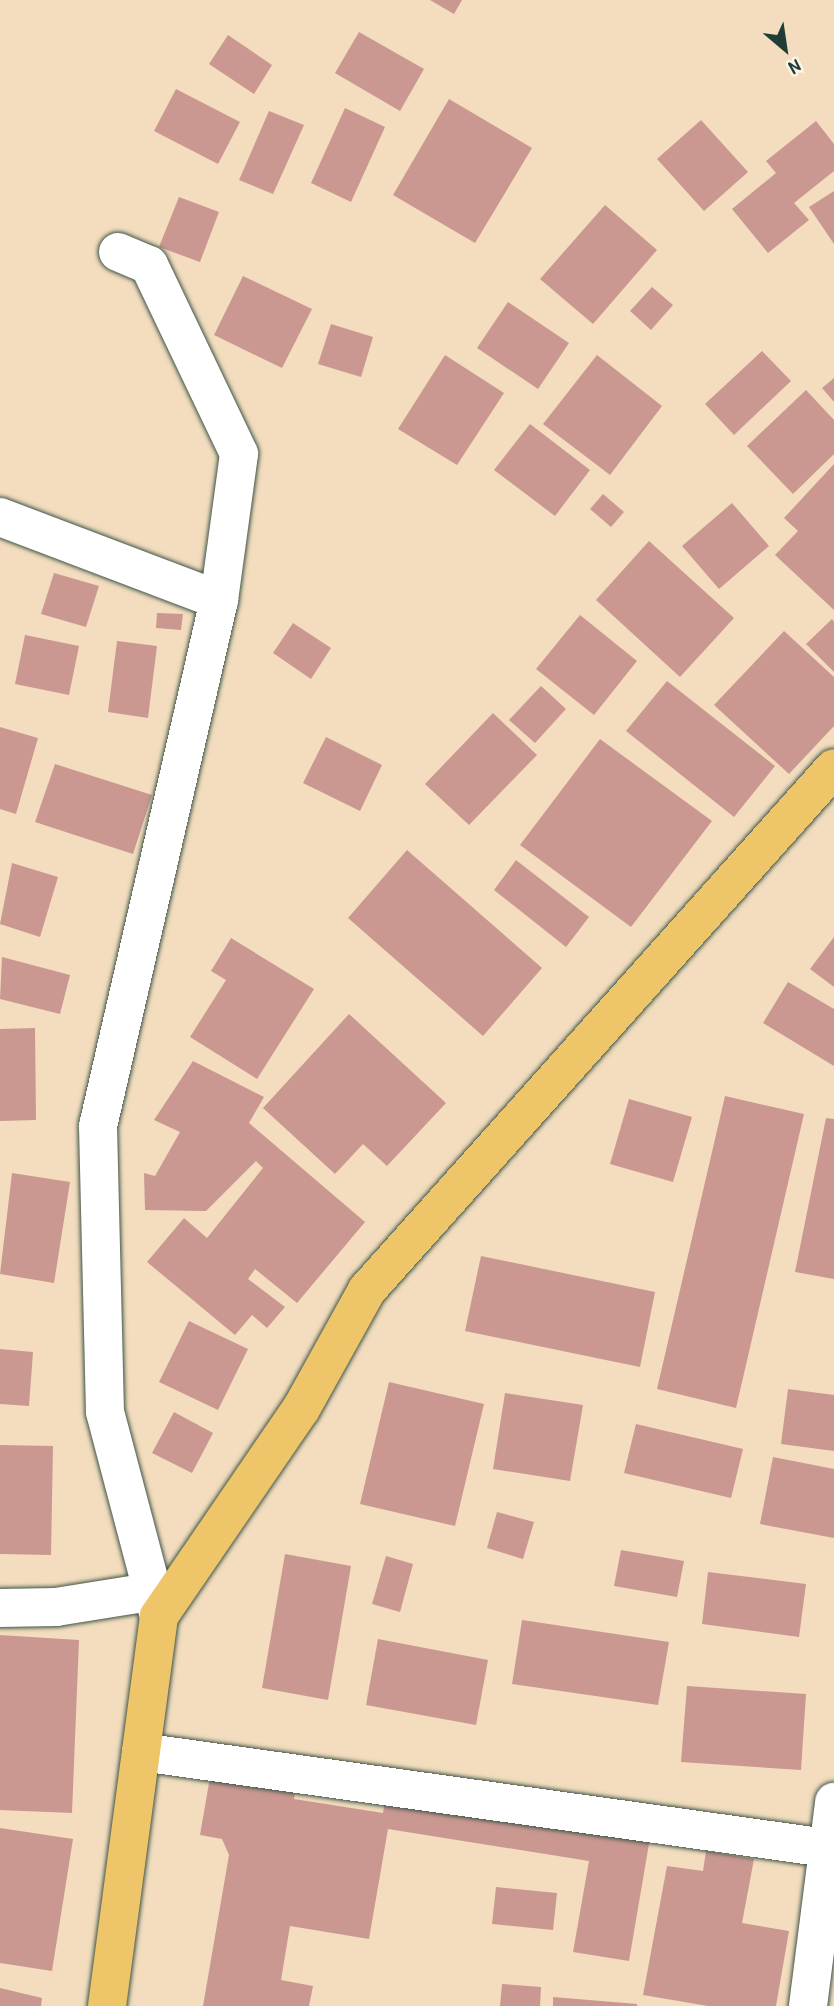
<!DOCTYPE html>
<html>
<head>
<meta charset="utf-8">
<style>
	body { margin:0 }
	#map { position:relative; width:834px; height:2006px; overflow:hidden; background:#f3ddbe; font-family:"Patrick Hand",sans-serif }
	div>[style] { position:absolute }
	.building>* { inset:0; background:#ca9891 }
	.roads { filter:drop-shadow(0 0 2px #3f5549) drop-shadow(0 0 2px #3f5549) }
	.minor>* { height:38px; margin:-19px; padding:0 19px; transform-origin:19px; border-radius:19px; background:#fff }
	.highway>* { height:38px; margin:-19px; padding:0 19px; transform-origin:19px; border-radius:19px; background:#eec569 }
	span { translate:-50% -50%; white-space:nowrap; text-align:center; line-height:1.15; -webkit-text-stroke:5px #fcf5e5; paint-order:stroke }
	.north { position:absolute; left:750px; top:14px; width:70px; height:70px; -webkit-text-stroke:5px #fcf5e5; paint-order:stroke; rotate:151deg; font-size:19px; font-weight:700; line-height:28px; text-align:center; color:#1f3d34 }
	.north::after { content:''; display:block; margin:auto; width:24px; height:32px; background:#1f3d34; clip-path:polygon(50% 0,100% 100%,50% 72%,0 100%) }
</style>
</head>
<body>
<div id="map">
	<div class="building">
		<div style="clip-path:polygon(430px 0,462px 0,454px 14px)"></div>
		<div style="clip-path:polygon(359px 32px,424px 69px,400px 111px,335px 73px)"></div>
		<div style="clip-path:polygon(228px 35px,272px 65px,254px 94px,209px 64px)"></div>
		<div style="clip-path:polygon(176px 89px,240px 122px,218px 164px,154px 131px)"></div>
		<div style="clip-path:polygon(449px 99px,532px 148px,475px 243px,393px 195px)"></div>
		<div style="clip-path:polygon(345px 108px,385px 127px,351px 202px,311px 183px)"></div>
		<div style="clip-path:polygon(269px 111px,304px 125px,273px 194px,239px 180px)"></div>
		<div style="clip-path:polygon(701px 120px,748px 172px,704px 211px,657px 159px)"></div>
		<div style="clip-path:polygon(816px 121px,834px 144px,834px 171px,794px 203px,809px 220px,768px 253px,732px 209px,776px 173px,766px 161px)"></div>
		<div style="clip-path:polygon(834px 191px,834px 244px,809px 207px)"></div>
		<div style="clip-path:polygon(179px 197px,219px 212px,200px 262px,159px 247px)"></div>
		<div style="clip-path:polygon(605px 205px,657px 250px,593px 324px,540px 279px)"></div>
		<div style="clip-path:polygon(243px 276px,312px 309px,282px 368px,214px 335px)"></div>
		<div style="clip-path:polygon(652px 287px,673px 305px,651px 330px,630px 311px)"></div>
		<div style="clip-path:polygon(508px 302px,569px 343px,538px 389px,477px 348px)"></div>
		<div style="clip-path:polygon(331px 324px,373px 337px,361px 377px,318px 364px)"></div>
		<div style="clip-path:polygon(762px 351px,791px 381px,734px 435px,705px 404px)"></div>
		<div style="clip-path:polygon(445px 355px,504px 393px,457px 465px,398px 429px)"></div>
		<div style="clip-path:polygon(597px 355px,662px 406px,610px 475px,543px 424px)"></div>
		<div style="clip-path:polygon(834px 378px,834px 402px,822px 388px)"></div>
		<div style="clip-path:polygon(806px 390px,834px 420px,834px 454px,793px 494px,747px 446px)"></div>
		<div style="clip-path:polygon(530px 424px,590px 470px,555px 516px,494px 470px)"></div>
		<div style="clip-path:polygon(834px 464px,834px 610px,775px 555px,798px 531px,784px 518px)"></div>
		<div style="clip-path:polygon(603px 494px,624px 512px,611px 527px,590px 509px)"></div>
		<div style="clip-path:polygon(732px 503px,769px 546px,719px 589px,682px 546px)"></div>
		<div style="clip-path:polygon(649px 541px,734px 618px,680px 677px,596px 600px)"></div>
		<div style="clip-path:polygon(54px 573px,99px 586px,86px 627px,41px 614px)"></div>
		<div style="clip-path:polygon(157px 613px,183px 614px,181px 630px,156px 628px)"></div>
		<div style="clip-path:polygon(580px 615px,637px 661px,594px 715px,536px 669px)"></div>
		<div style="clip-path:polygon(832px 619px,834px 622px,834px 672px,806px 644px)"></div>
		<div style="clip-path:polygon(293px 623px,331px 648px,311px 679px,273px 653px)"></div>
		<div style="clip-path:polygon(784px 631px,834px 677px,834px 726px,789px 774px,714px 705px)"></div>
		<div style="clip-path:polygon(25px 635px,79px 646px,69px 695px,15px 684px)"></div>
		<div style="clip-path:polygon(117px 641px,157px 646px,148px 718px,108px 712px)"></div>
		<div style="clip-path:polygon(667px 681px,775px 766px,734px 817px,626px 731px)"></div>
		<div style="clip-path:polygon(541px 686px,566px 709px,535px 743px,509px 720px)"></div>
		<div style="clip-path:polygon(493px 713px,537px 755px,469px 825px,425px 784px)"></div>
		<div style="clip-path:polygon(0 727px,38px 738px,16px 814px,0 809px)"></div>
		<div style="clip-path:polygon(326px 737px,382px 765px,360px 811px,303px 783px)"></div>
		<div style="clip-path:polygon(600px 739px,712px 821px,631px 927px,520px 845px)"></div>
		<div style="clip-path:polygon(55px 764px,152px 795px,133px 854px,35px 822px)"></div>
		<div style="clip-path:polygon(407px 850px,542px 968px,483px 1036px,348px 918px)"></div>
		<div style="clip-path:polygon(516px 860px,589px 917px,566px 947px,494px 890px)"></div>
		<div style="clip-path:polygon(12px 863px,58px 877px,40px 937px,0 924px)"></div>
		<div style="clip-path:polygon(834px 937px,834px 987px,810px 969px)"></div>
		<div style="clip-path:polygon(231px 938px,314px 989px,257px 1079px,190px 1037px,226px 980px,211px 971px)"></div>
		<div style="clip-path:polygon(2px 957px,70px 975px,60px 1014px,0 999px)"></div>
		<div style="clip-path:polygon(788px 982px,834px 1009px,834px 1066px,763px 1023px)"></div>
		<div style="clip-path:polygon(349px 1014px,446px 1103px,387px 1166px,363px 1144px,335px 1174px,263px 1108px)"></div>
		<div style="clip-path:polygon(35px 1028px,36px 1120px,0 1121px,0 1029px)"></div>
		<div style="clip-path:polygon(193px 1061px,264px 1097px,249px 1123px,365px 1222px,297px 1303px,255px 1269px,248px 1279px,285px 1307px,267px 1328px,252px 1315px,235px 1335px,147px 1262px,184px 1218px,207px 1238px,263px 1168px,256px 1161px,206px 1211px,145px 1210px,144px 1173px,155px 1176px,180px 1132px,154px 1120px)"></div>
		<div style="clip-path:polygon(725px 1096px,804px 1114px,736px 1408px,657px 1389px)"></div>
		<div style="clip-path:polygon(629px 1099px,692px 1117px,673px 1182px,610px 1164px)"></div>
		<div style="clip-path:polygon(826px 1118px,834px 1119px,834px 1279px,795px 1272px)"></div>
		<div style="clip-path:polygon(12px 1173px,70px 1182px,54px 1283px,0 1274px)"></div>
		<div style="clip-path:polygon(481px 1256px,655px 1292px,640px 1367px,465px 1331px)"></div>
		<div style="clip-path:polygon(189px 1321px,248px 1349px,218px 1410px,159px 1382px)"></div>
		<div style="clip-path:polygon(0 1349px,33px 1352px,29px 1406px,0 1404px)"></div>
		<div style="clip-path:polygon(389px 1382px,484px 1404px,455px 1526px,360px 1504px)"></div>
		<div style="clip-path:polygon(788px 1389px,834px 1395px,834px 1451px,781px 1444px)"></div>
		<div style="clip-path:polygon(505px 1393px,583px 1405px,570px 1481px,493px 1469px)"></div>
		<div style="clip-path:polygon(174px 1412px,213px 1433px,192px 1473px,152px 1453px)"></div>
		<div style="clip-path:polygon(636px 1424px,743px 1449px,731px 1498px,624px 1473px)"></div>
		<div style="clip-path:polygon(0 1445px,53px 1446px,51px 1555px,0 1554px)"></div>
		<div style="clip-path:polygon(773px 1457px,834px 1469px,834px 1538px,760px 1524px)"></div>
		<div style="clip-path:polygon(497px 1512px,534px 1522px,523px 1559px,487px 1548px)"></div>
		<div style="clip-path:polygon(621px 1550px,684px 1561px,677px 1597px,614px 1586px)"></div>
		<div style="clip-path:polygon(285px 1554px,351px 1566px,328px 1700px,262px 1688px)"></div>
		<div style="clip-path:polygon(386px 1556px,413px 1564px,400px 1612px,372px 1604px)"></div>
		<div style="clip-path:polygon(708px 1572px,806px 1584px,799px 1637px,702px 1624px)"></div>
		<div style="clip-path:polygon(522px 1620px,669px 1642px,658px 1705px,512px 1684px)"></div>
		<div style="clip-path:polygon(0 1635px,79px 1640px,72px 1813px,0 1810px)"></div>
		<div style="clip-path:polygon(378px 1639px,488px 1660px,476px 1725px,366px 1705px)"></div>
		<div style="clip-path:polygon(687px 1686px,806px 1694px,801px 1770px,681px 1762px)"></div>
		<div style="clip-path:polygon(213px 1760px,298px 1775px,294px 1799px,383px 1813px,386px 1795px,650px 1838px,629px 1961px,573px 1952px,589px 1861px,388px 1829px,369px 1939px,290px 1926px,281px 1980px,313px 1986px,309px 2006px,203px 2006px,229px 1855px,222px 1839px,200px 1835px)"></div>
		<div style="clip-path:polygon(0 1828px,73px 1839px,52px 1971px,0 1963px)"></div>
		<div style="clip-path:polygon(706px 1851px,754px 1859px,742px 1923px,789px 1931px,776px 2006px,708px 2006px,643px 1995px,667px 1866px,703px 1871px)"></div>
		<div style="clip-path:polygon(496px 1887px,557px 1893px,553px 1930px,492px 1924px)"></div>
		<div style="clip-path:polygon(502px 1984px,541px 1987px,540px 2006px,500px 2006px)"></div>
		<div style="clip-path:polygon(0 1988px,42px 1998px,41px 2006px,0 2006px)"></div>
		<div style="clip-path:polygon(553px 1997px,637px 2004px,637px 2006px,553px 2006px)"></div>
	</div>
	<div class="roads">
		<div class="minor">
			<div style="left:118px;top:252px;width:34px;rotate:23deg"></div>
			<div style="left:149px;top:265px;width:209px;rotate:64.5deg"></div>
			<div style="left:239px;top:454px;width:147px;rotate:97.8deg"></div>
			<div style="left:219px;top:600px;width:540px;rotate:102.95deg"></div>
			<div style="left:98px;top:1126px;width:286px;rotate:88.6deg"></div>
			<div style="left:105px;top:1412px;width:211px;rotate:75.2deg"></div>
			<div style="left:0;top:517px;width:234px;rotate:20.8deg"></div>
			<div style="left:0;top:1608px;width:56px;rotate:-1deg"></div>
			<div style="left:56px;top:1607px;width:95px;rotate:-9.1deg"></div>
			<div style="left:141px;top:1752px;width:693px;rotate:7.97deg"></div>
			<div style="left:808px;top:2006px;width:206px;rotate:-82.7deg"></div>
		</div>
		<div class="highway">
			<div style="left:107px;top:2006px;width:393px;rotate:-82.4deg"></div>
			<div style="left:159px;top:1616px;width:251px;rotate:-55.6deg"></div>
			<div style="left:301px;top:1409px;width:136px;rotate:-61deg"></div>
			<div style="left:367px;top:1290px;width:700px;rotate:-48.18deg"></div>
		</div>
	</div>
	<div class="north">N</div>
</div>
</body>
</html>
